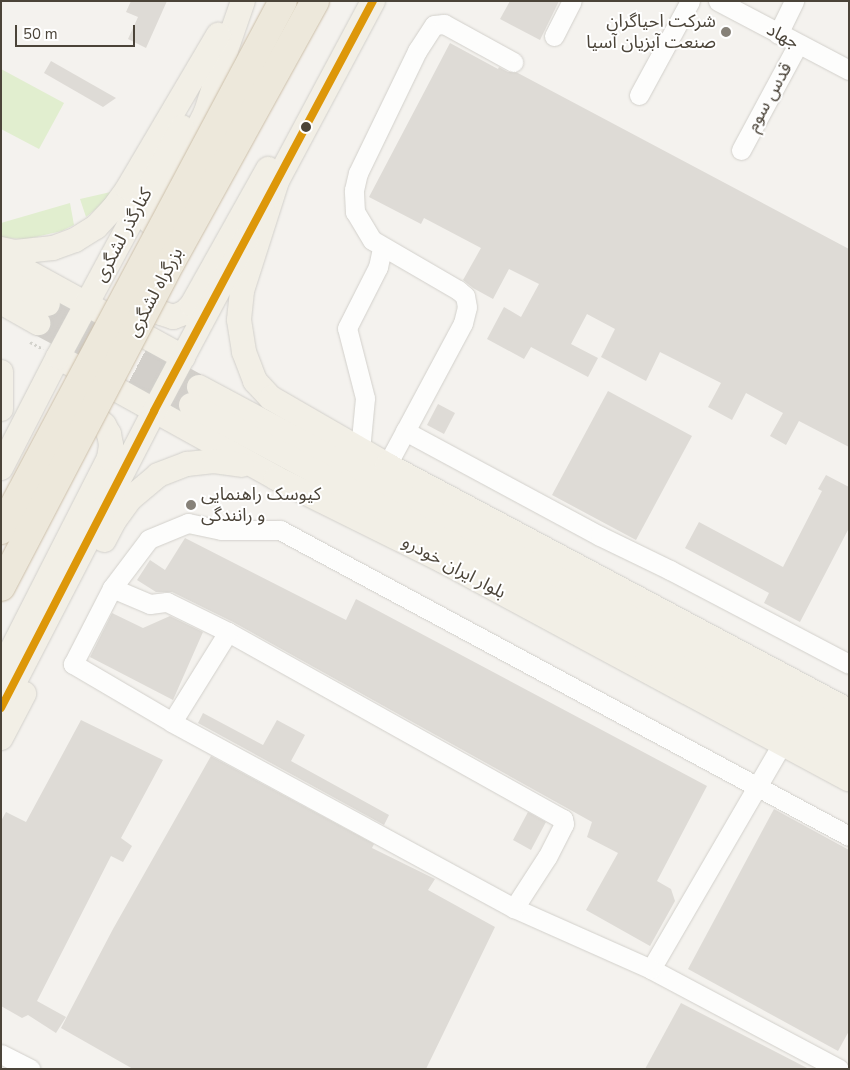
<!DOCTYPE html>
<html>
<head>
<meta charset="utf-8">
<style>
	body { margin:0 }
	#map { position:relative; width:850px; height:1070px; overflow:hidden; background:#f4f2ee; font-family:"Nunito Sans","Noto Sans Arabic",sans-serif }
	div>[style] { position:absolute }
	.green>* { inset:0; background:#e1eecf }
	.building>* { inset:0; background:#dedbd6 }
	.major-tunnel>* { height:24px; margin-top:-12px; transform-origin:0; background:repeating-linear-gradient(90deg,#d2cfca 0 24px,transparent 0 36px) }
	.path>* { height:3px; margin-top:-1.5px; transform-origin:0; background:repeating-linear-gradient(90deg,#d3d2cc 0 2.5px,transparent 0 5px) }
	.roads { filter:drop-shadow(0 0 1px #d2d0cb) drop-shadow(0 0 1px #d2d0cb) }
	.minor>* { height:19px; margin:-9.5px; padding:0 9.5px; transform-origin:9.5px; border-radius:9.5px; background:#fdfdfc }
	.major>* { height:24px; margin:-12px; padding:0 12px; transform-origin:12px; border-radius:12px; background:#f2efe6 }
	.bridges { filter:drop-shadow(0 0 1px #ccbfa9) drop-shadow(0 0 1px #ccbfa9) }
	.highway-bridge>* { height:28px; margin:-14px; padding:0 14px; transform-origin:14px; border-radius:14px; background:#ede8db }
	.bus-1>* { height:8px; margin:-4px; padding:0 4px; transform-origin:4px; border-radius:4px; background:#dd9709 }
	.dots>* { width:14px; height:14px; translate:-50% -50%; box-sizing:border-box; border:2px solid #fff; border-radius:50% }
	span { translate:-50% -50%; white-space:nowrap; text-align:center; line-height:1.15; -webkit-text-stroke:4px #fff; paint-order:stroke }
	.poi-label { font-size:18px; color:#4b4439 }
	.right { translate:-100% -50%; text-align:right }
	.left { translate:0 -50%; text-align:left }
	.street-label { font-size:18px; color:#4b4439 }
	.frame { position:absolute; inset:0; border:2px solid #4b4439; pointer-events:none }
	.scale { position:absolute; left:15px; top:25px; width:120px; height:22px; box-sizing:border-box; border:2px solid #4b4439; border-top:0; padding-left:6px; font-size:15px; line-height:18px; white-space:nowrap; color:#4b4439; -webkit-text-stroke:4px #fff; paint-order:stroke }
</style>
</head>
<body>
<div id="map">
	<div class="green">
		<div style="clip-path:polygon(1px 69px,64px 103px,39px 149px,1px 129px)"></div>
		<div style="clip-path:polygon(115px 191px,101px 205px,86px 217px,80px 199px)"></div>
		<div style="clip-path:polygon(70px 203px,74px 225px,62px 231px,27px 239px,1px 238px,1px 223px)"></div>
	</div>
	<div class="building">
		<div style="clip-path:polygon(131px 1px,167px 1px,146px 48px,128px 39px,138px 17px,126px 12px)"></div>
		<div style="clip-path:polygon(510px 1px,559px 1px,540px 40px,500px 19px)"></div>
		<div style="clip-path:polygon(450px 43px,498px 69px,499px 67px,508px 72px,516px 72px,849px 249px,849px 447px,799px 421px,786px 445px,770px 436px,783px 413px,746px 393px,732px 420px,708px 407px,721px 383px,660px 352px,646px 381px,601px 357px,615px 329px,587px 314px,571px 344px,598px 358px,588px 377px,531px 347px,524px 359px,487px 339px,504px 307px,521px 317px,539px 284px,509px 269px,493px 299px,473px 288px,463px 280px,481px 248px,424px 218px,421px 224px,369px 197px)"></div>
		<div style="clip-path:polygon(51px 61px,116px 98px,103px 107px,44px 73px)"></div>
		<div style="clip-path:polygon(608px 391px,692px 436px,636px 540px,552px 495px)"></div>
		<div style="clip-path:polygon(438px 404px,455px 413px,444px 434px,427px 425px)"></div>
		<div style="clip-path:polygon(826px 475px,849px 487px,849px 528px,800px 622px,764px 603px,769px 593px,685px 548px,699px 522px,783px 567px,822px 491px,818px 489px)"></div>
		<div style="clip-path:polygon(185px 538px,346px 620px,356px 599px,707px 786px,657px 881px,671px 889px,675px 901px,650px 946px,586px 910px,618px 853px,587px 837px,592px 822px,233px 622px,172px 592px,156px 592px,137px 580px,150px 560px,165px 570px)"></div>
		<div style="clip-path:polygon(112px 613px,143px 628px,170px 616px,203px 632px,173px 700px,90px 657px)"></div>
		<div style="clip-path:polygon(203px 713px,263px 745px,277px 720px,305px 735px,291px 761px,389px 815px,384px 825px,198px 723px)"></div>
		<div style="clip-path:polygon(81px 720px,163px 760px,121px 838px,132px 846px,123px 862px,111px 856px,37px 1001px,66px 1017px,56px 1033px,28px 1015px,22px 1018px,1px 1006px,1px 821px,6px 812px,26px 822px)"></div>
		<div style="clip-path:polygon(211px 756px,374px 844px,372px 848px,435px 879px,428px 890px,495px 927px,426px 1069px,133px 1069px,61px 1028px,113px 929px)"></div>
		<div style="clip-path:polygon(774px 809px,849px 850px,849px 1031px,838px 1051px,688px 969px)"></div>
		<div style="clip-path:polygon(528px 812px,546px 822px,531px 850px,513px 840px)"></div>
		<div style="clip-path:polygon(681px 1003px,809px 1069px,645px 1069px)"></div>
	</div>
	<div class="major-tunnel">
		<div style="left:48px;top:304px;width:172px;rotate:28.8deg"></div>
		<div style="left:38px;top:323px;width:174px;rotate:28.2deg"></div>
	</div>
	<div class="path">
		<div style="left:30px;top:342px;width:15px;rotate:28deg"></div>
	</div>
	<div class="roads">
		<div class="minor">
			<div style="left:718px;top:1px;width:148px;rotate:27.8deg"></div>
			<div style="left:778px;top:34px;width:37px;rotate:-64deg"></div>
			<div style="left:554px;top:36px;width:39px;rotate:-63deg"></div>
			<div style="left:639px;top:95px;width:107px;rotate:-61.5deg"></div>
			<div style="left:741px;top:150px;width:120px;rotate:-61.7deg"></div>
			<div style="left:405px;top:431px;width:221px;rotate:28.3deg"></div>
			<div style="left:600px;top:536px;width:78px;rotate:25.9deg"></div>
			<div style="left:670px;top:570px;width:202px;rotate:27.7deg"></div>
			<div style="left:360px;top:450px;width:52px;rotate:-84.5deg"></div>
			<div style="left:365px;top:398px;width:72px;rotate:-104.4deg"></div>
			<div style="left:347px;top:328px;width:68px;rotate:-63.1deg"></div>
			<div style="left:378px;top:267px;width:19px;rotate:-78deg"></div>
			<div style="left:387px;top:465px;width:161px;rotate:-61.8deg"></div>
			<div style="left:463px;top:323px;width:16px;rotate:-76deg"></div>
			<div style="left:467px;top:307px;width:11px;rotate:-100deg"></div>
			<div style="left:465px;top:296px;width:9px;rotate:-139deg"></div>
			<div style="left:458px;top:290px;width:99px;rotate:-149.8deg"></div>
			<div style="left:372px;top:240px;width:33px;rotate:-121deg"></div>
			<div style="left:355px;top:212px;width:22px;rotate:-93deg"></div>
			<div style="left:354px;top:190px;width:17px;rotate:-77deg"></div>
			<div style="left:358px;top:173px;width:136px;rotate:-64.2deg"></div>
			<div style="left:417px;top:51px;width:31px;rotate:-57deg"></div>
			<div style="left:434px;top:25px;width:10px;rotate:-6deg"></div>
			<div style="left:444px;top:24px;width:79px;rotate:28.8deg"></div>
			<div style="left:112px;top:588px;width:41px;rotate:22.8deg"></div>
			<div style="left:150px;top:604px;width:17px;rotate:-7deg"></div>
			<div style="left:167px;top:602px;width:68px;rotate:26.2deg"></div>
			<div style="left:228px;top:632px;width:384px;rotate:29.2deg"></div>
			<div style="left:563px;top:819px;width:5px;rotate:79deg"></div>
			<div style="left:564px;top:824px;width:37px;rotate:117deg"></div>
			<div style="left:547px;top:857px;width:61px;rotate:122.9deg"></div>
			<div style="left:172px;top:722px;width:106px;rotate:-58.1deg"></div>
			<div style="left:651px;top:969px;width:260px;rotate:-59.8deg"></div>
			<div style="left:1px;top:1054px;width:33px;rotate:27deg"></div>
			<div style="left:839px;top:1069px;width:213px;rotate:-152deg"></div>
			<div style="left:651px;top:969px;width:150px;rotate:-156deg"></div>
			<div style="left:514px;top:908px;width:389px;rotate:-151.5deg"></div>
			<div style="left:172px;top:722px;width:115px;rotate:-149.6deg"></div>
			<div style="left:73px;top:664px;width:85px;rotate:-62.8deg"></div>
			<div style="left:112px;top:588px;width:61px;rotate:-52.9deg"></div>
			<div style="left:149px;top:539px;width:42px;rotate:-22.3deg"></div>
			<div style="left:188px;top:523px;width:34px;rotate:12deg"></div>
			<div style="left:221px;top:530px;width:59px"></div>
			<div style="left:280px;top:530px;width:646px;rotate:28.27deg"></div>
		</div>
		<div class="major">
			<div style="left:218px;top:63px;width:15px;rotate:-58deg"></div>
			<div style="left:226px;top:50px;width:52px;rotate:-70.9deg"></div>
			<div style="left:277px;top:181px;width:115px;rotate:107.7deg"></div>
			<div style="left:242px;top:291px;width:29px;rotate:96deg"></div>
			<div style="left:239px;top:320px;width:32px;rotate:81deg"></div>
			<div style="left:244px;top:352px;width:31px;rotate:69deg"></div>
			<div style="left:255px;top:381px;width:23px;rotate:47deg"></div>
			<div style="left:271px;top:398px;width:134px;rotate:30deg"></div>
			<div style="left:387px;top:465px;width:523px;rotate:28.03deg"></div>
			<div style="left:269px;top:196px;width:221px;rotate:-61.9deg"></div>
			<div style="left:150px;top:222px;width:123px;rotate:-63deg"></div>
			<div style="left:206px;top:112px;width:65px;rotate:-72.1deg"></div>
			<div style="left:1px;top:249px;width:14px;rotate:12deg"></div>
			<div style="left:15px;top:252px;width:38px;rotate:-6deg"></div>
			<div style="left:53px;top:248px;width:23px;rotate:-20deg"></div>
			<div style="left:75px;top:240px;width:25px;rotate:-32deg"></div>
			<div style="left:96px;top:227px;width:25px;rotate:-47deg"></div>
			<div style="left:113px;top:209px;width:26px;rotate:-54deg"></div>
			<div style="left:128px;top:188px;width:178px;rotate:-59.5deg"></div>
			<div style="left:1px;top:257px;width:208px;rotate:28.8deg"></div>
			<div style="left:1px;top:279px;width:53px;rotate:28deg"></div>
			<div style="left:133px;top:296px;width:33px;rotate:31deg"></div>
			<div style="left:161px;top:313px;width:13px;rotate:18deg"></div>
			<div style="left:173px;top:317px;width:12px;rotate:-20deg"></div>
			<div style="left:184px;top:313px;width:11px;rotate:-45deg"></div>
			<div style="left:192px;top:305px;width:156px;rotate:-60.8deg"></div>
			<div style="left:1px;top:302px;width:43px;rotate:29.6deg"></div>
			<div style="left:58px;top:357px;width:249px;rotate:29deg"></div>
			<div style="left:276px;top:478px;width:186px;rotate:26.4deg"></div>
			<div style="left:443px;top:561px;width:461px;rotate:28.3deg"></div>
			<div style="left:1px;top:372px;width:37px;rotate:90deg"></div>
			<div style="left:199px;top:387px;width:737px;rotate:28.16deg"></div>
			<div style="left:191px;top:405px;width:747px;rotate:28.21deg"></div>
			<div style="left:1px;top:468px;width:125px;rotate:-62.8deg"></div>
			<div style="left:58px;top:357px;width:261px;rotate:-61.7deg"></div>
			<div style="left:104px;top:540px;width:21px;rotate:-62deg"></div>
			<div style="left:114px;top:521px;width:29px;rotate:-54deg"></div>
			<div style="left:131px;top:498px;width:35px;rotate:-40deg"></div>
			<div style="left:158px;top:475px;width:31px;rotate:-21deg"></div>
			<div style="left:187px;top:464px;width:27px;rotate:-6deg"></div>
			<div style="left:214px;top:461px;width:28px;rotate:8deg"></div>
			<div style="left:1px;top:671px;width:239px;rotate:-63.1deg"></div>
			<div style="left:109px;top:458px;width:13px;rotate:-81deg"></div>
			<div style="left:111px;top:445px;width:11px;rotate:-100deg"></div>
			<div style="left:109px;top:434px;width:10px;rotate:-119deg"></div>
			<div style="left:104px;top:425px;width:12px;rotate:-138deg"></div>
			<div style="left:95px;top:417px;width:24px;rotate:-158deg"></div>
			<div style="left:1px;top:708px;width:334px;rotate:-62.7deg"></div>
			<div style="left:154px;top:411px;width:195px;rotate:-61.9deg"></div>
			<div style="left:1px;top:738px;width:50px;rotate:-62.4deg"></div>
		</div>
	</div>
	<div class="bridges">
		<div class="highway-bridge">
			<div style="left:1px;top:530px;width:599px;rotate:-61.94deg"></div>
			<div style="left:1px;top:587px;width:367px;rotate:-62.4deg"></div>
			<div style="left:171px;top:262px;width:298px;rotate:-61.1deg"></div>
		</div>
	</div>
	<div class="bus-1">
		<div style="left:1px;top:708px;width:334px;rotate:-62.7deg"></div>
		<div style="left:154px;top:411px;width:465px;rotate:-61.9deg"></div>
	</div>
	<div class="dots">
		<div style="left:726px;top:32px;background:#868178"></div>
		<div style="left:306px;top:127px;background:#4b4439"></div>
		<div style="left:191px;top:505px;background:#868178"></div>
	</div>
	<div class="poi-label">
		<span class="right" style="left:716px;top:32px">شرکت احیاگران<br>صنعت آبزیان آسیا</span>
		<span class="left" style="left:201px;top:505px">کیوسک راهنمایی<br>و رانندگی</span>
	</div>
	<div class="street-label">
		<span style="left:783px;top:36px;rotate:28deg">جهاد</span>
		<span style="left:769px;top:97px;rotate:-61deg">قدس سوم</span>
		<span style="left:123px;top:235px;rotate:-62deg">کنارگذر لشگری</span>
		<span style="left:155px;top:292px;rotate:-62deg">بزرگراه لشگری</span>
		<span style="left:454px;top:567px;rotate:28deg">بلوار ایران خودرو</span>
	</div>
	<div class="frame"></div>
	<div class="scale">50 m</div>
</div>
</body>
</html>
